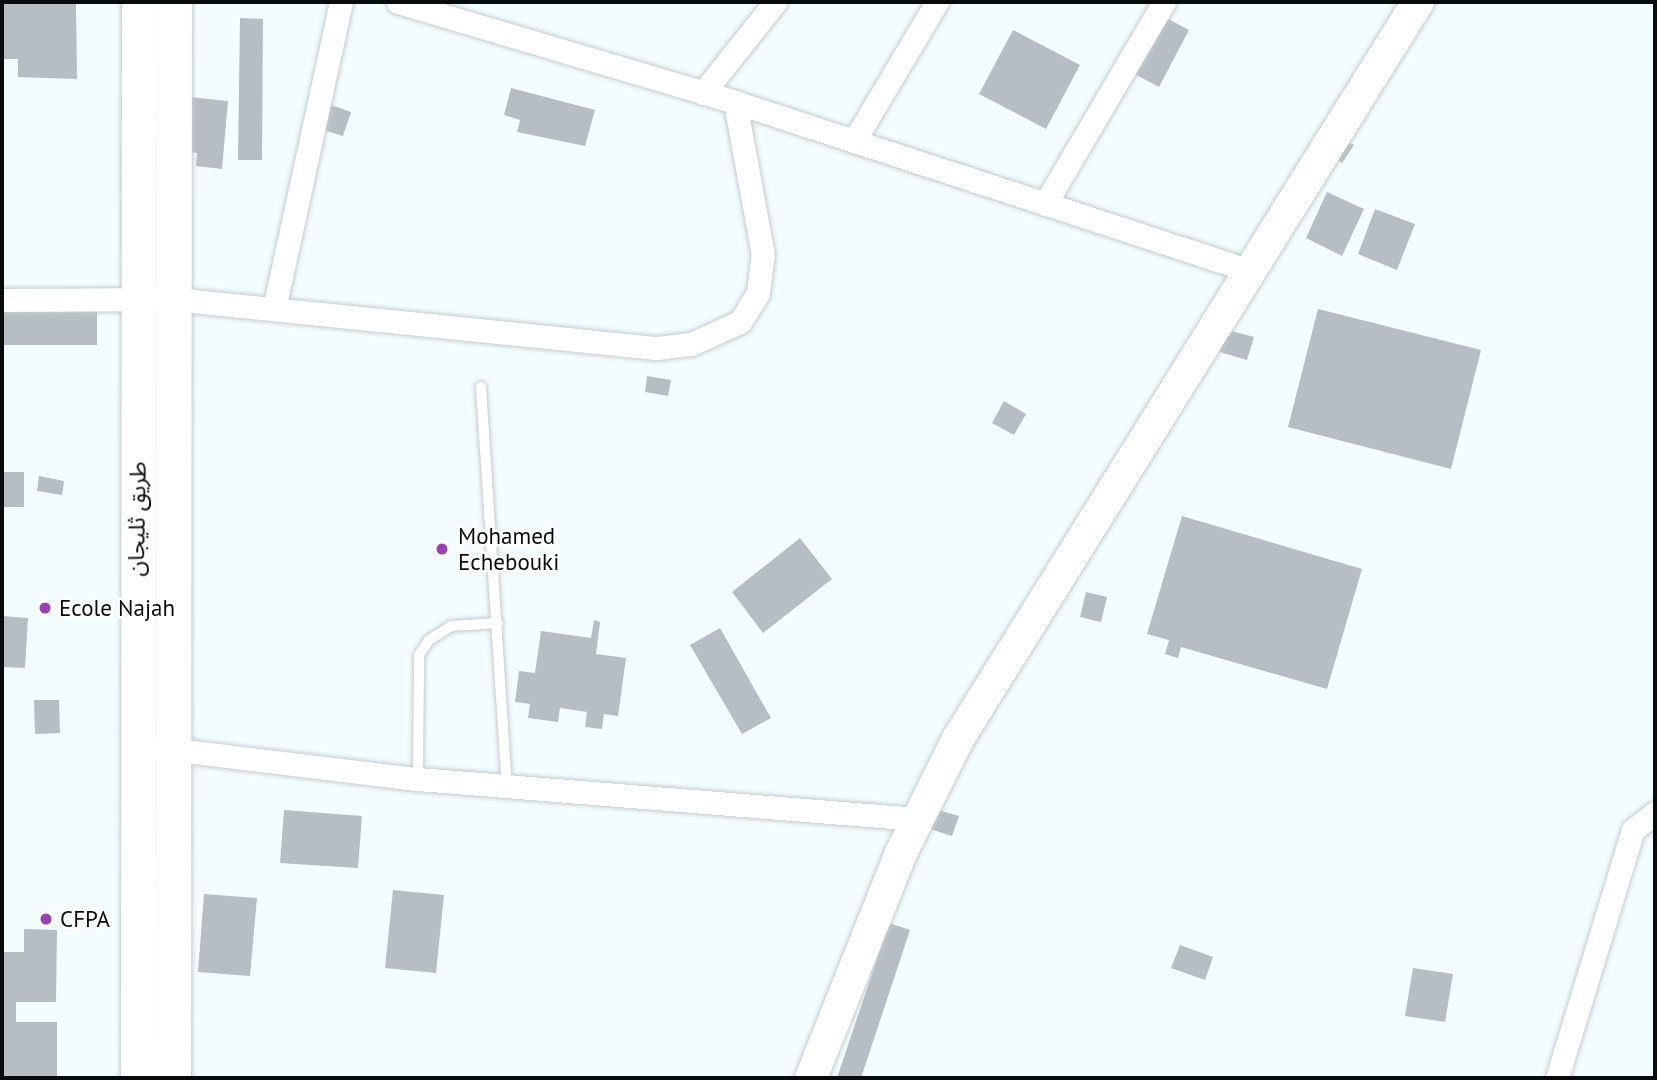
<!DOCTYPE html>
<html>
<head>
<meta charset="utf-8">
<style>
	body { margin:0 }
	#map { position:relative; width:1657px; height:1080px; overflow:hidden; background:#f3fcff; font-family:"PT Sans","Noto Sans Arabic",sans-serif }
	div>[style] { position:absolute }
	.building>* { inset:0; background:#b7bec3 }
	.roads { filter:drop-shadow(0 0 2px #c4cdd0) drop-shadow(0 0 2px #c4cdd0) }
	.lane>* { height:10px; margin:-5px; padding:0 5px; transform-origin:5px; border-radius:5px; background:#fff }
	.street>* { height:23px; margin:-11.5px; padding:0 11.5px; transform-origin:11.5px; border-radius:11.5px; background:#fff }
	.secondary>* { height:32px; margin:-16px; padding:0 16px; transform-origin:16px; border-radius:16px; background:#fff }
	.primary>* { height:35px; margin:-17.5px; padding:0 17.5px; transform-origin:17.5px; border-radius:17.5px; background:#fff }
	.dots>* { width:19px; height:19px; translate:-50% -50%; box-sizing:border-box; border:4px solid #fff; border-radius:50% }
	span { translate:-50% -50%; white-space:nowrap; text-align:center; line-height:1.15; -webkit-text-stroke:5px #fff; paint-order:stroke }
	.street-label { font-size:23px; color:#090c0d }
	.poi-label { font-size:23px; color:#090c0d }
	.left { translate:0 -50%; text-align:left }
	.frame { position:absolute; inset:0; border:4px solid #090c0d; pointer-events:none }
</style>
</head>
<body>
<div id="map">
	<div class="building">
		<div style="clip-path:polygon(2px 2px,76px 2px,77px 79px,18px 77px,18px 59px,2px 59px)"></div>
		<div style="clip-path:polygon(1155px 12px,1189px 30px,1159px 87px,1125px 69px)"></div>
		<div style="clip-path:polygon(240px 18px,263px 19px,262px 160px,238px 160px)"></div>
		<div style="clip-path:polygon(1013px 30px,1080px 65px,1046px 129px,979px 94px)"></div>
		<div style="clip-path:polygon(511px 88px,595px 110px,585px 146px,517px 132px,520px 120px,504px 115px)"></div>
		<div style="clip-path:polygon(180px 96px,228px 101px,222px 169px,196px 166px,197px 153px,175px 150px)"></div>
		<div style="clip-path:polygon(328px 104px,351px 112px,343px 136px,320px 129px)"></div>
		<div style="clip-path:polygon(1340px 137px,1354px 145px,1342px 163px,1329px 154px)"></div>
		<div style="clip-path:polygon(1327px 192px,1364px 209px,1342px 256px,1306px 238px)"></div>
		<div style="clip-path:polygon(1375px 209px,1415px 224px,1397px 270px,1358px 254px)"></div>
		<div style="clip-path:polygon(2px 306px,97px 306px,97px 345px,2px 345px)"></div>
		<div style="clip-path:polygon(1318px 309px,1481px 350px,1451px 469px,1288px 427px)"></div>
		<div style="clip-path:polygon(1220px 328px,1254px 337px,1247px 360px,1213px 350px)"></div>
		<div style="clip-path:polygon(647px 376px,671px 380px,668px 396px,645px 392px)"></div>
		<div style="clip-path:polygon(1004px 401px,1026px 414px,1014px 435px,992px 423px)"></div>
		<div style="clip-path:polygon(2px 472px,24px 472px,24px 507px,2px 507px)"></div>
		<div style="clip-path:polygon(39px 476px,64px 481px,62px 495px,37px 491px)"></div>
		<div style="clip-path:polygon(1182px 516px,1362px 569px,1327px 689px,1181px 647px,1178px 658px,1165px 654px,1169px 640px,1147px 634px)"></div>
		<div style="clip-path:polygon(800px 538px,832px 579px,763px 633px,732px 592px)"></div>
		<div style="clip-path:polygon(1086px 592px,1107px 597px,1101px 622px,1080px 617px)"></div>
		<div style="clip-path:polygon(2px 616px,28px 618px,25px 668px,2px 667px)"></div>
		<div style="clip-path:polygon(594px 620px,600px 622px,596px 654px,626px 658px,618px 716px,604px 714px,602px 729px,585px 727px,587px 712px,560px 708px,558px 722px,528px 718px,530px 704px,515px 702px,519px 671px,535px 673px,541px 631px,591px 638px)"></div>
		<div style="clip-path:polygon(720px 628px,771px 718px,742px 734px,690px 645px)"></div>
		<div style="clip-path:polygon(34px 700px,59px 700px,60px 733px,35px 734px)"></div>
		<div style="clip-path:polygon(931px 808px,959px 816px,952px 836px,924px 827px)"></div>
		<div style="clip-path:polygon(284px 810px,362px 816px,358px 868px,280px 863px)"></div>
		<div style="clip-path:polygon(393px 890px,444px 895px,436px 973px,385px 968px)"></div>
		<div style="clip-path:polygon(204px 894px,257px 898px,250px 976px,198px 972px)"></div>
		<div style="clip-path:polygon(889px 923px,910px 930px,861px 1078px,837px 1078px)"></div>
		<div style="clip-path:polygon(24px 929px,57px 930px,56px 1002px,16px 1002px,16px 1022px,57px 1022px,57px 1078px,2px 1078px,2px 952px,24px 952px)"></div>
		<div style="clip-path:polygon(1180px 945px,1213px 957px,1205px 980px,1171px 968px)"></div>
		<div style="clip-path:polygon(1413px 968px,1453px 974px,1445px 1022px,1405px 1016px)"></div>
	</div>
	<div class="roads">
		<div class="lane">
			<div style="left:481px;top:387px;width:399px;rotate:86.3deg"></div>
			<div style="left:418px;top:779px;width:124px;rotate:-89.5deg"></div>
			<div style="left:419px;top:655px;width:18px;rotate:-56deg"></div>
			<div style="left:429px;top:640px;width:26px;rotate:-32deg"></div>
			<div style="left:451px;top:626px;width:47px;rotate:-3.7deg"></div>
		</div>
		<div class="street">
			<div style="left:398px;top:2px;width:352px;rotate:16.5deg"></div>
			<div style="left:735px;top:102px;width:546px;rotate:18.14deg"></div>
			<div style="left:703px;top:93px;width:116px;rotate:-51.6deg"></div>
			<div style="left:854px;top:141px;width:162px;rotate:-59.2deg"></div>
			<div style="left:1045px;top:204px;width:234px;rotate:-59.5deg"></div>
			<div style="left:2px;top:300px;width:171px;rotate:-0.3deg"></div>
			<div style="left:173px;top:299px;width:486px;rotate:5.8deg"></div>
			<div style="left:657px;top:348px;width:34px;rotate:-7deg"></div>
			<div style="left:691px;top:344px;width:54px;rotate:-24.2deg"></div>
			<div style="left:740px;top:322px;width:34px;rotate:-58deg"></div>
			<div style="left:758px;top:293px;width:38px;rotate:-83deg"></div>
			<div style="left:763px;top:255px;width:156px;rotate:-100.4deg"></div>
			<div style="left:274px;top:309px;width:314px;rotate:-77.7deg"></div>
			<div style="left:160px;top:748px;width:260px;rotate:6.9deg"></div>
			<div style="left:418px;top:779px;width:501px;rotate:4.58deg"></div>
			<div style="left:1557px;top:1078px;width:259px;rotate:-73deg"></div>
			<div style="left:1633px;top:830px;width:28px;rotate:-38deg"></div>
		</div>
		<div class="secondary">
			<div style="left:811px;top:1078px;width:242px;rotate:-68.2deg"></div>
			<div style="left:901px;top:853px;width:127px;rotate:-63.4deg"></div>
			<div style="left:958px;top:739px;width:869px;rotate:-58.03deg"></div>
		</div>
		<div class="primary">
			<div style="left:138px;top:1078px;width:1076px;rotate:-89.95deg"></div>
			<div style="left:173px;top:1078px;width:1076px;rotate:-89.95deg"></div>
		</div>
	</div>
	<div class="dots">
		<div style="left:442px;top:549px;background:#9642b0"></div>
		<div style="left:45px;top:608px;background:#9642b0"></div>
		<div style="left:46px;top:919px;background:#9642b0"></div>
	</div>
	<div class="street-label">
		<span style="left:137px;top:519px;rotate:-89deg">طريق ثليجان</span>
	</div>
	<div class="poi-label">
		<span class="left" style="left:458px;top:549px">Mohamed<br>Echebouki</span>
		<span class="left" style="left:59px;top:608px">Ecole Najah</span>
		<span class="left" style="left:60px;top:919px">CFPA</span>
	</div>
	<div class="frame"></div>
</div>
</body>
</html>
